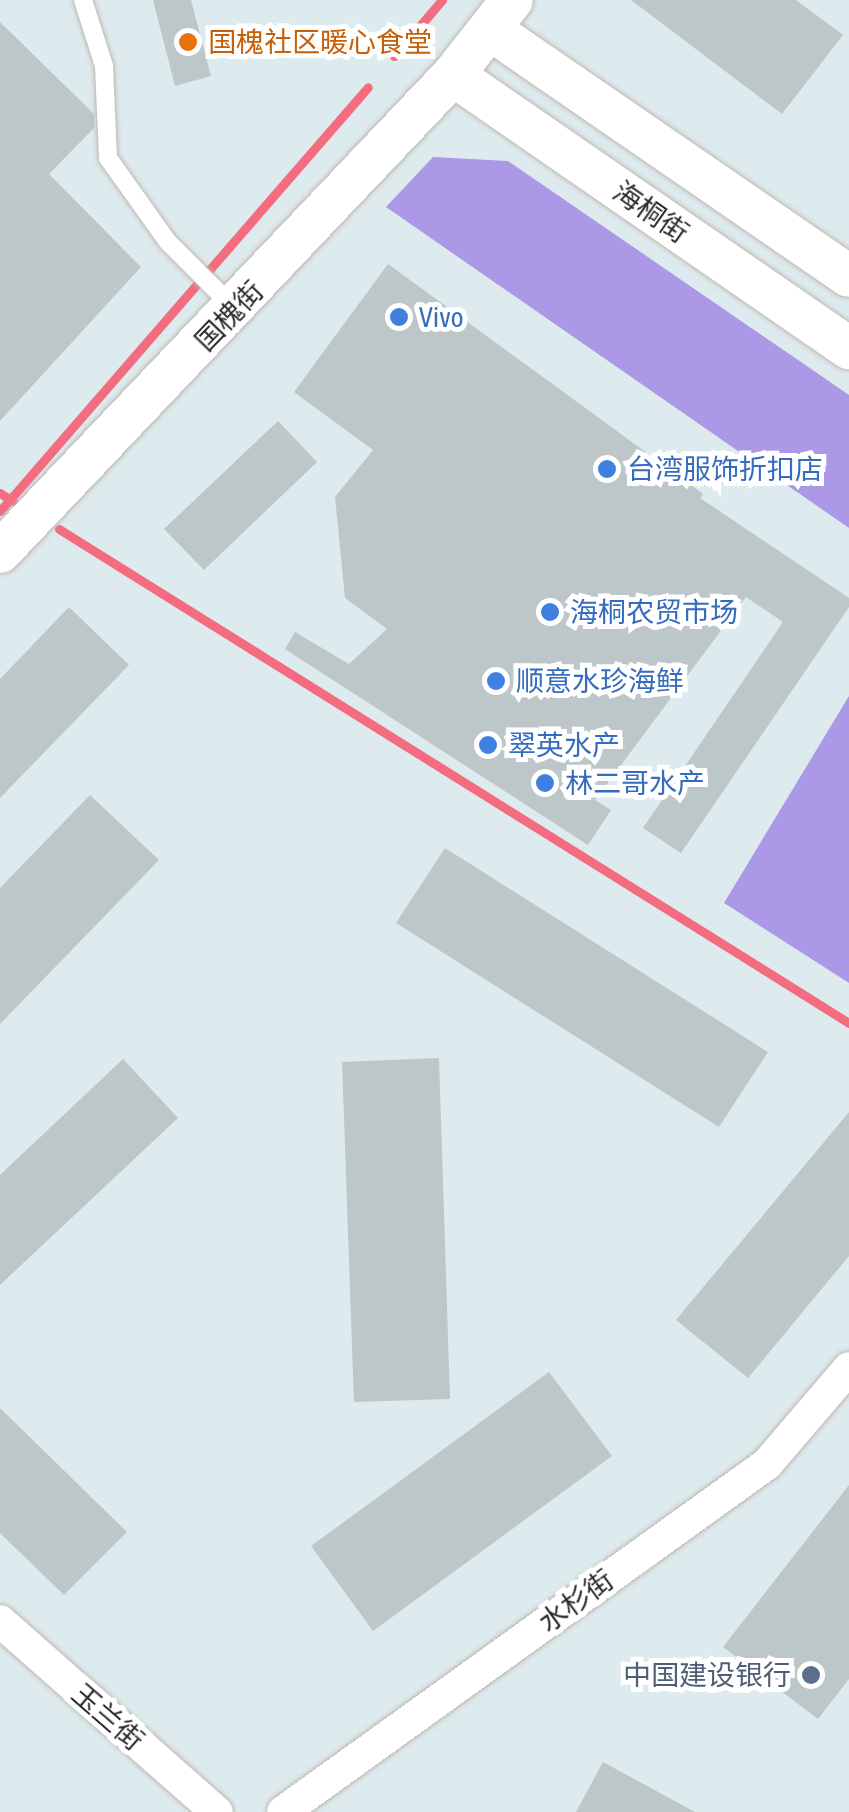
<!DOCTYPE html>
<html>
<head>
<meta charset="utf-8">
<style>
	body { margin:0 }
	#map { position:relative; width:849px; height:1812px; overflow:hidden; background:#ddebee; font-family:"Asap Condensed","Noto Sans SC",sans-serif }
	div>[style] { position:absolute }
	.green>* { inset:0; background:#ab98e6 }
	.stream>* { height:9px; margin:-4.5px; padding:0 4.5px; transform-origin:4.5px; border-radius:4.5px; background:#f46c80 }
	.building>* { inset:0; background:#bdc6c9 }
	.roads { filter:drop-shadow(0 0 2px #c0b7b1) drop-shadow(0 0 2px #c0b7b1) }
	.service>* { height:18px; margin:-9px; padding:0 9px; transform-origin:9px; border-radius:9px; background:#fff }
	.minor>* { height:32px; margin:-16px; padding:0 16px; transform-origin:16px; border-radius:16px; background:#fff }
	.tertiary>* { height:42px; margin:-21px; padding:0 21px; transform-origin:21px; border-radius:21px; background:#fff }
	.dots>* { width:28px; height:28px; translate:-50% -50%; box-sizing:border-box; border:5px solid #fff; border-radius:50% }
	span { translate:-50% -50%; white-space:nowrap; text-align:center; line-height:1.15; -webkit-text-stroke:10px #fff; paint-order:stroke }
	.food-label { font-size:28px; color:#c56008 }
	.left { translate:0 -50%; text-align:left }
	.street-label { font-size:28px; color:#2c2c2c }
	.shop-label { font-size:28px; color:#366cbe }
	.service-label { font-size:28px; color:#4e5e75 }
	.right { translate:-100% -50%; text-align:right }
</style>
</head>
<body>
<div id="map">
	<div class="green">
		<div style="clip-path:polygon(433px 157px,508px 161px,849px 395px,849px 528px,386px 207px)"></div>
		<div style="clip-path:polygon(849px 696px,849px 983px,724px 903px)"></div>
	</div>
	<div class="stream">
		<div style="left:394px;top:56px;width:74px;rotate:-49.4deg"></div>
		<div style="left:0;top:493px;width:15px;rotate:32deg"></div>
		<div style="left:0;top:511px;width:561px;rotate:-49.04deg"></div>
		<div style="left:59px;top:529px;width:932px;rotate:32.02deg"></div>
	</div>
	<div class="building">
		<div style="clip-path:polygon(153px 0,191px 0,211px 76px,175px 86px)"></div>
		<div style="clip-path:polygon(631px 0,796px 0,843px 35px,782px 114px)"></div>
		<div style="clip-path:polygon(0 22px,94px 114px,94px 128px,49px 174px,141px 267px,0 421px)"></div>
		<div style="clip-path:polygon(388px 264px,703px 494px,700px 498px,849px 598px,849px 607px,681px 853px,643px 828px,783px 622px,746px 597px,595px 800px,611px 810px,588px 845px,285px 649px,295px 632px,349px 664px,387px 629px,345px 598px,335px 497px,373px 450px,294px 392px)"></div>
		<div style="clip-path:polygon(278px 421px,317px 462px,204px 570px,164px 529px)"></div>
		<div style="clip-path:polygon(69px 607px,129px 665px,0 798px,0 679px)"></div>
		<div style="clip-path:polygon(90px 795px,159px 860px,0 1024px,0 888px)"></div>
		<div style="clip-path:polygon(445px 848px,768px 1052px,719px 1127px,396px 923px)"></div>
		<div style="clip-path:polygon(439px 1058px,450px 1399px,354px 1402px,342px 1062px)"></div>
		<div style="clip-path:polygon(123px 1059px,178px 1118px,0 1285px,0 1175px)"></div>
		<div style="clip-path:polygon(849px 1112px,849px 1256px,748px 1378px,676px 1320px)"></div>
		<div style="clip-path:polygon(549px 1372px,612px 1456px,373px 1631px,311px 1546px)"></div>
		<div style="clip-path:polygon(0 1408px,127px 1532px,64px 1595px,0 1533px)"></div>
		<div style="clip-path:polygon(849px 1485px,849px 1679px,818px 1719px,723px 1647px)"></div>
		<div style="clip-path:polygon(603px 1762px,695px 1812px,576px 1812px)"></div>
	</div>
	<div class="roads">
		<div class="service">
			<div style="left:83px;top:0;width:69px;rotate:72.3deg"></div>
			<div style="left:104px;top:66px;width:92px;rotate:87.5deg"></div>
			<div style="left:108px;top:158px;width:103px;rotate:54.5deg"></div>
			<div style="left:168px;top:242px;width:95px;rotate:45deg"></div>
		</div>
		<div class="minor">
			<div style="left:0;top:1621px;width:289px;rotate:41.4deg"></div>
			<div style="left:283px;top:1812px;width:596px;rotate:-35.72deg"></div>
			<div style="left:767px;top:1464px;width:126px;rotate:-49.5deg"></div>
		</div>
		<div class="tertiary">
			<div style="left:491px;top:30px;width:434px;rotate:34.5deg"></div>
			<div style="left:453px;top:75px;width:481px;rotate:34.6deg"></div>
			<div style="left:0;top:552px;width:658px;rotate:-46.48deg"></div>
			<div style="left:453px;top:75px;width:95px;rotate:-51.8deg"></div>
		</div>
	</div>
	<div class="dots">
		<div style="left:188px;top:42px;background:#e8710a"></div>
		<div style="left:399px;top:317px;background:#3f7fe0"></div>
		<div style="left:607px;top:469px;background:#3f7fe0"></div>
		<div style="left:550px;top:612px;background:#3f7fe0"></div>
		<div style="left:496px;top:681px;background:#3f7fe0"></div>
		<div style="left:488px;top:745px;background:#3f7fe0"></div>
		<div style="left:545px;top:783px;background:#3f7fe0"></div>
		<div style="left:811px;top:1675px;background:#5c6f8a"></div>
	</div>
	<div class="food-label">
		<span class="left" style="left:208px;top:42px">国槐社区暖心食堂</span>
	</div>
	<div class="street-label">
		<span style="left:651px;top:212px;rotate:35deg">海桐街</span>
		<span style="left:229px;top:316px;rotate:-46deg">国槐街</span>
		<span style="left:576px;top:1601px;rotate:-36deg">水杉街</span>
		<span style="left:108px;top:1717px;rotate:41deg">玉兰街</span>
	</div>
	<div class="shop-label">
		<span class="left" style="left:419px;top:317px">Vivo</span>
		<span class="left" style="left:627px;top:469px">台湾服饰折扣店</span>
		<span class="left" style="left:570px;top:612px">海桐农贸市场</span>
		<span class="left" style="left:516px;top:681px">顺意水珍海鲜</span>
		<span class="left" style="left:508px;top:745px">翠英水产</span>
		<span class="left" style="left:565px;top:783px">林二哥水产</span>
	</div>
	<div class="service-label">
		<span class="right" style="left:791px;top:1675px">中国建设银行</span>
	</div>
</div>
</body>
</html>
